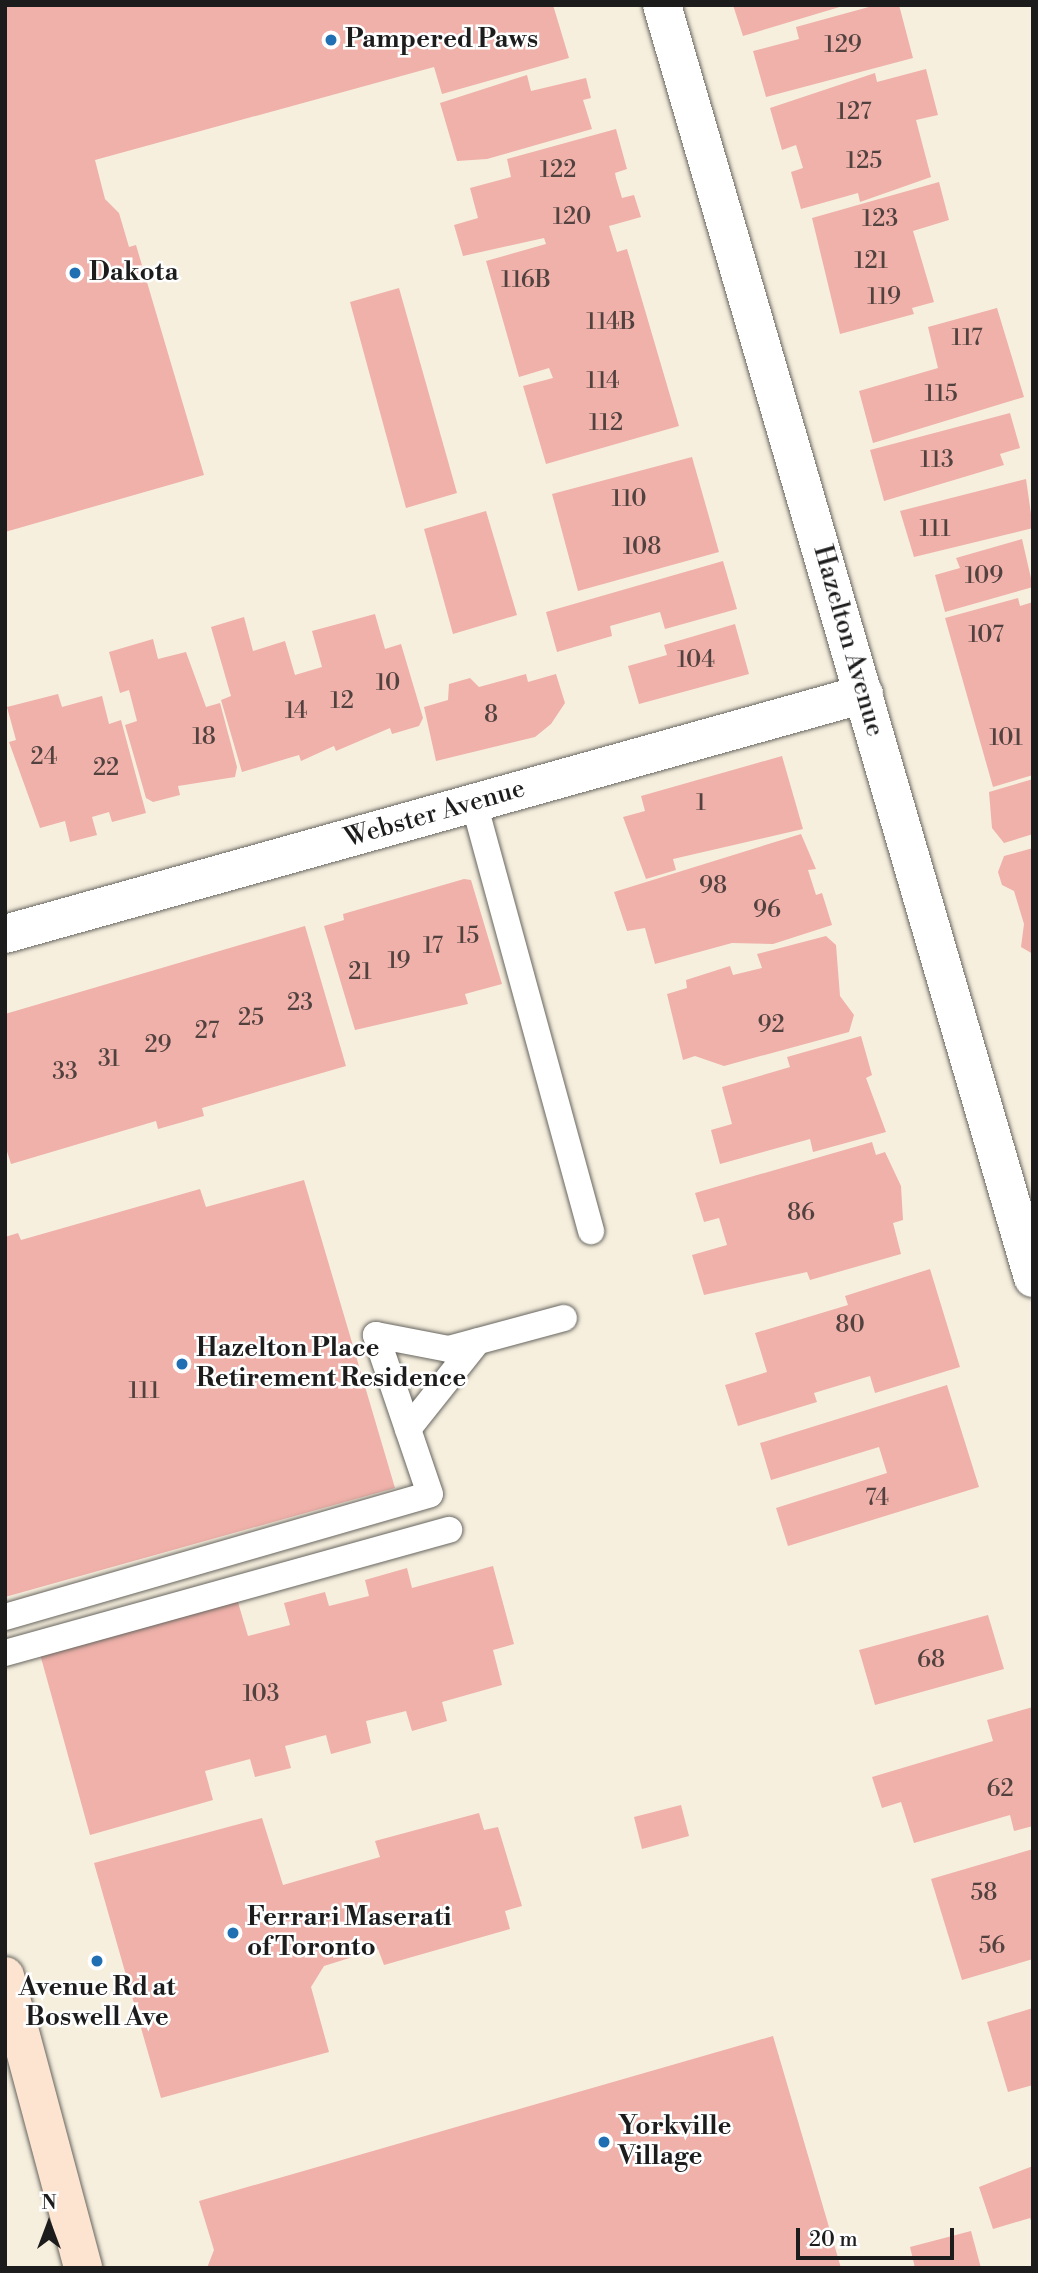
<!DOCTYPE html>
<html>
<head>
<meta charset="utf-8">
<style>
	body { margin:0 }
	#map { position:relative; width:1038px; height:2273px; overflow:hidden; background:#f6efde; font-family:"Libre Bodoni",serif }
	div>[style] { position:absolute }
	.building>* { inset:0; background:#efb1a9 }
	.roads { filter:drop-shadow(0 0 2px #686660) drop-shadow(0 0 2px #686660) }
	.lane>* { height:26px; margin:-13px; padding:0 13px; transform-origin:13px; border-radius:13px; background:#fff }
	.street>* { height:38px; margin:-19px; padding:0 19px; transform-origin:19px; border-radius:19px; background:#fff }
	.secondary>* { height:38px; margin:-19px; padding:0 19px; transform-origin:19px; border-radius:19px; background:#fde4d0 }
	.dots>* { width:19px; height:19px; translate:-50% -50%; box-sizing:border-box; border:4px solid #fff; border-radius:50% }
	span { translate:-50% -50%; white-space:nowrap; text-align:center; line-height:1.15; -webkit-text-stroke:5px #fff; paint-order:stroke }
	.number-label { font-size:23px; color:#51413f }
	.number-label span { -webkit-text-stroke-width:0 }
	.poi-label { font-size:26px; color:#1c1c1c; font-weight:700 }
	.left { translate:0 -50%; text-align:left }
	.street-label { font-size:26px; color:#1c1c1c }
	.frame { position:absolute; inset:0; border:7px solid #1c1c1c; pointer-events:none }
	.north { position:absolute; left:14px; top:2189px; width:70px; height:70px; -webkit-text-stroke:5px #fff; paint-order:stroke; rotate:0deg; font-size:19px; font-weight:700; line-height:28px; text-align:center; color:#1c1c1c }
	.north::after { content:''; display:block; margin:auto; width:24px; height:32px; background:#1c1c1c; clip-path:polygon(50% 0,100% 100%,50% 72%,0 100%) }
	.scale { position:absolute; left:796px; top:2228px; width:158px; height:32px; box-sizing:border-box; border:4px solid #1c1c1c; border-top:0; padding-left:9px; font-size:21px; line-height:24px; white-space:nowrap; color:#1c1c1c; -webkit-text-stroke:5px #fff; paint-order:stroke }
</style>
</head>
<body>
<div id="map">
	<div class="building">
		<div style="clip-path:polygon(5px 5px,553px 5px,569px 58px,442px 94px,434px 67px,95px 160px,105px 199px,119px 213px,129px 247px,136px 245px,204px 475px,5px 532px)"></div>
		<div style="clip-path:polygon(733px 5px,843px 5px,843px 6px,743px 36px)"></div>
		<div style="clip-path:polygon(876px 5px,899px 5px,913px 58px,766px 97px,753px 51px,799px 39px,796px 27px)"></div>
		<div style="clip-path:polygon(926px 69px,938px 115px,916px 120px,931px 177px,860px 202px,858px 193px,801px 209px,791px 172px,803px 168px,796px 145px,782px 150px,770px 108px,875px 73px,877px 82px)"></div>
		<div style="clip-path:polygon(527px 75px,531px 91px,586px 78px,591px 98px,583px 100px,592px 129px,487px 159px,457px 161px,440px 103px)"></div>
		<div style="clip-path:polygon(616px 129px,627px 169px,615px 173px,616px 178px,622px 198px,634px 195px,641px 217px,609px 226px,617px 252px,627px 249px,679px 426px,546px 464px,523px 386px,553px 378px,549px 368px,519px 377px,486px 261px,546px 244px,544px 238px,463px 256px,454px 225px,478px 218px,470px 188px,511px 177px,507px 159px)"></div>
		<div style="clip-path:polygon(939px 182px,949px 220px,913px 231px,934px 302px,912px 308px,914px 314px,840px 334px,812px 218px)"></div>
		<div style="clip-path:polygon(399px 288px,457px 493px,406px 508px,350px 302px)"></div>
		<div style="clip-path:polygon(997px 308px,1024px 397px,873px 443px,859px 391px,938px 368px,928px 327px)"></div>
		<div style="clip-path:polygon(1010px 413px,1020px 448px,1000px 454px,1004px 465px,884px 501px,870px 450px)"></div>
		<div style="clip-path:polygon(692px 457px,719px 552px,578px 591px,552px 494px)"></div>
		<div style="clip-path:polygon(1026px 479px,1033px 528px,914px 557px,900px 511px)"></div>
		<div style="clip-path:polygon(486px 511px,517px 615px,453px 634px,424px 529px)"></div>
		<div style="clip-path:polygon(1022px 539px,1033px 587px,945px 612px,935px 575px,960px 568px,956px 558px)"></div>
		<div style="clip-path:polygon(723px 561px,737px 609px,665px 629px,660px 612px,610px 626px,612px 636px,557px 652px,546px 612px)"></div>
		<div style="clip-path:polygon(1018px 598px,1020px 606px,1033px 602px,1033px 775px,993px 787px,945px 618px)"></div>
		<div style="clip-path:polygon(375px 614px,385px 649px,401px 644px,423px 718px,419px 726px,392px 734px,390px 728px,336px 751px,334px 746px,301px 761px,299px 755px,242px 772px,221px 700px,231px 696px,211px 627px,244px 617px,253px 651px,285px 641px,295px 675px,322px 667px,312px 631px)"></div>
		<div style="clip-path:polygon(735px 624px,749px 674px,639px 704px,628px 666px,667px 655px,664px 645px)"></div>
		<div style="clip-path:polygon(153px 639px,158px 659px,186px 652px,206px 707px,220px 703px,237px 767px,235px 777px,178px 786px,180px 795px,153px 802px,146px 798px,125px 725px,137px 721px,129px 690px,120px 693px,109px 652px)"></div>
		<div style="clip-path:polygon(526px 674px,528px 682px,556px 674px,565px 703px,551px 724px,535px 737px,436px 761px,424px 707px,448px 700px,449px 684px,470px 678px,479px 687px)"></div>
		<div style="clip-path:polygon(58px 694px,62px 707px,102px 696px,109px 724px,121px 720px,146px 813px,112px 822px,109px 812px,92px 817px,97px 835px,70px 842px,65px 821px,40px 828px,9px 742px,16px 740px,7px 707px)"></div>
		<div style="clip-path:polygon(782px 756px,803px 829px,673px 859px,676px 870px,646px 879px,623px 817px,645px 811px,641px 796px)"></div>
		<div style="clip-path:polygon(1033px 779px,1033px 834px,1004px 843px,992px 828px,989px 792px)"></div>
		<div style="clip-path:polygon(801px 834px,816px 869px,808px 870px,816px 895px,822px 893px,832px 925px,773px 944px,732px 943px,655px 964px,645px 928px,627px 931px,614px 892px)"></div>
		<div style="clip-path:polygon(1033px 848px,1033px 954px,1021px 947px,1024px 924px,1014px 891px,1002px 885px,998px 872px,1004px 856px)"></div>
		<div style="clip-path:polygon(464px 879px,471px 880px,502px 984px,465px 994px,468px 1004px,355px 1030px,324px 926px,344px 920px,343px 914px)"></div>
		<div style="clip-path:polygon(305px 926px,346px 1066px,202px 1108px,204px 1116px,158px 1129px,156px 1121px,11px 1164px,5px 1145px,5px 1014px)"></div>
		<div style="clip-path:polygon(826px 936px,836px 945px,840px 996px,854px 1015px,849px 1032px,724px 1066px,695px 1056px,683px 1060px,667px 994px,687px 988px,686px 980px,730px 966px,733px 975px,762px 968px,757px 954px)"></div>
		<div style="clip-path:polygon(861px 1036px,872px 1075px,866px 1078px,886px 1132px,813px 1152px,810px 1139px,720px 1164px,711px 1130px,732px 1124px,722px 1087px,790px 1067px,787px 1057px)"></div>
		<div style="clip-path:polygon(872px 1142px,876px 1155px,885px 1152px,901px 1186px,903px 1220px,893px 1223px,901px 1254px,810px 1280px,807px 1272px,704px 1295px,692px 1255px,727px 1245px,719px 1218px,704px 1222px,695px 1193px)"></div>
		<div style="clip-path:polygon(304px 1180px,395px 1488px,5px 1597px,5px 1237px,18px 1233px,21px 1240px,200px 1189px,206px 1207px)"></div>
		<div style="clip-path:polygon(930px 1269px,960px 1367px,875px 1393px,870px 1376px,814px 1393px,817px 1402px,738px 1426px,725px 1385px,767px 1372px,755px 1333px,848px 1305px,845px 1296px)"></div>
		<div style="clip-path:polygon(947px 1385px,979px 1487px,788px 1546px,776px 1508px,887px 1473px,879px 1447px,771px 1480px,760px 1443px)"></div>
		<div style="clip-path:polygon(493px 1566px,514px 1644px,493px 1650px,502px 1685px,442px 1702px,447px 1721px,412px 1731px,406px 1711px,366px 1721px,371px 1743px,331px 1754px,326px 1735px,285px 1746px,291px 1768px,255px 1777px,250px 1759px,205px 1771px,213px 1800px,90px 1835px,40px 1654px,237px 1599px,248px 1636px,290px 1625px,284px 1603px,325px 1592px,329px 1606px,369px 1596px,365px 1580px,407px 1568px,412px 1588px)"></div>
		<div style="clip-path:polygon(988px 1615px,1004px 1669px,875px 1705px,859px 1650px)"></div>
		<div style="clip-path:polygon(1033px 1707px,1033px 1826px,1014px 1831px,1010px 1815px,914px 1843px,901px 1802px,882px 1808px,872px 1777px,993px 1741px,987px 1720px)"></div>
		<div style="clip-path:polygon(681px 1805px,689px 1836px,642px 1849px,634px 1817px)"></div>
		<div style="clip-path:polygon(479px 1813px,484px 1830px,498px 1827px,522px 1906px,505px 1911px,510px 1929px,384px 1965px,378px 1949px,324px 1966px,311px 1987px,329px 2052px,161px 2098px,94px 1863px,262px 1818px,283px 1885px,380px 1857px,375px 1841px)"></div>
		<div style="clip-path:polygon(1033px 1849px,1033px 1959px,962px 1980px,931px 1879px)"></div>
		<div style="clip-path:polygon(1033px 2008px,1033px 2085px,1008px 2092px,987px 2022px)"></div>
		<div style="clip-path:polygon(773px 2036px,841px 2268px,207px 2268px,214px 2250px,199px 2201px)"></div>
		<div style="clip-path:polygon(1033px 2166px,1033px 2225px,1030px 2218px,993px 2229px,979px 2187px)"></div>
		<div style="clip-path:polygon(971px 2231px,981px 2268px,915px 2268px,910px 2247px)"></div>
	</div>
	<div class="roads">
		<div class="lane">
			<div style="left:474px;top:803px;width:444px;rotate:74.7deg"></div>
			<div style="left:408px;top:1429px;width:112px;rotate:-51.5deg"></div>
			<div style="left:5px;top:1617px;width:442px;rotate:-16.1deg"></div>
			<div style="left:430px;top:1494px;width:168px;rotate:-108.8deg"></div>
			<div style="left:376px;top:1335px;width:74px;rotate:10.9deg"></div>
			<div style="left:449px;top:1349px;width:119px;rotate:-15.1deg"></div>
			<div style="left:5px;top:1653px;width:461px;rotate:-15.5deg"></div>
		</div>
		<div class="street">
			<div style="left:662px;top:5px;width:1326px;rotate:73.75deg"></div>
			<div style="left:5px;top:934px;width:892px;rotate:-15.61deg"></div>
		</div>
		<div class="secondary">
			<div style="left:5px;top:1976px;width:302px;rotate:75deg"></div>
		</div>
	</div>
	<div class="dots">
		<div style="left:331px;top:40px;background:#1f6fb2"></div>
		<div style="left:75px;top:273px;background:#1f6fb2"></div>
		<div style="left:182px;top:1364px;background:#1f6fb2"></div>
		<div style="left:233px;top:1933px;background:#1f6fb2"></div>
		<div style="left:97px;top:1961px;background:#1f6fb2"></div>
		<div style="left:604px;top:2142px;background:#1f6fb2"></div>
	</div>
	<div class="number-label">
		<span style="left:843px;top:45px">129</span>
		<span style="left:854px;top:112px">127</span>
		<span style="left:864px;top:161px">125</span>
		<span style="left:558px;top:170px">122</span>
		<span style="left:572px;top:217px">120</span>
		<span style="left:880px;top:219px">123</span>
		<span style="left:871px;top:261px">121</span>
		<span style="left:526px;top:280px">116B</span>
		<span style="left:884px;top:297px">119</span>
		<span style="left:611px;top:322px">114B</span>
		<span style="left:967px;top:338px">117</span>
		<span style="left:603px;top:381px">114</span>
		<span style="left:941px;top:394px">115</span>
		<span style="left:606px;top:423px">112</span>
		<span style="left:937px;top:460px">113</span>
		<span style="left:629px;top:499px">110</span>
		<span style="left:935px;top:529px">111</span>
		<span style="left:642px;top:547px">108</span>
		<span style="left:984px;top:576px">109</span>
		<span style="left:986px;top:635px">107</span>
		<span style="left:696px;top:660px">104</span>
		<span style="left:388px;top:683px">10</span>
		<span style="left:342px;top:701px">12</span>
		<span style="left:296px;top:711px">14</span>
		<span style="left:491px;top:715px">8</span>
		<span style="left:204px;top:737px">18</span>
		<span style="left:1006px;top:738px">101</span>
		<span style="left:44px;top:757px">24</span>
		<span style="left:106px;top:768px">22</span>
		<span style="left:701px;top:803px">1</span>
		<span style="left:713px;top:886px">98</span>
		<span style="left:767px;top:910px">96</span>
		<span style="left:468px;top:936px">15</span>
		<span style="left:433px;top:946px">17</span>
		<span style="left:399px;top:961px">19</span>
		<span style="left:360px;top:972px">21</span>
		<span style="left:300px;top:1003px">23</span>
		<span style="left:251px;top:1018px">25</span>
		<span style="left:771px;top:1025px">92</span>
		<span style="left:207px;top:1031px">27</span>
		<span style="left:158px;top:1045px">29</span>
		<span style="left:109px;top:1059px">31</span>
		<span style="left:65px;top:1072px">33</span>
		<span style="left:801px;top:1213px">86</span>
		<span style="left:850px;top:1325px">80</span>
		<span style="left:144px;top:1391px">111</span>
		<span style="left:877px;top:1498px">74</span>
		<span style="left:931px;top:1660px">68</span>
		<span style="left:261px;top:1694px">103</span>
		<span style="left:1000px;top:1789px">62</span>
		<span style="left:984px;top:1893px">58</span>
		<span style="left:992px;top:1946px">56</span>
	</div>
	<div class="poi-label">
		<span class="left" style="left:345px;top:40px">Pampered Paws</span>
		<span class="left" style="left:89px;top:273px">Dakota</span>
		<span class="left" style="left:196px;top:1364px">Hazelton Place<br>Retirement Residence</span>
		<span class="left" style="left:247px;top:1933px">Ferrari Maserati<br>of Toronto</span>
		<span style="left:97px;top:2003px">Avenue Rd at<br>Boswell Ave</span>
		<span class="left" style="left:618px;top:2142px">Yorkville<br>Village</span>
	</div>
	<div class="street-label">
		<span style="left:848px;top:641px;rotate:74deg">Hazelton Avenue</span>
		<span style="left:435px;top:814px;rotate:-16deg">Webster Avenue</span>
	</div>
	<div class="frame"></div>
	<div class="north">N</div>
	<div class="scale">20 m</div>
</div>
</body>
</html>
